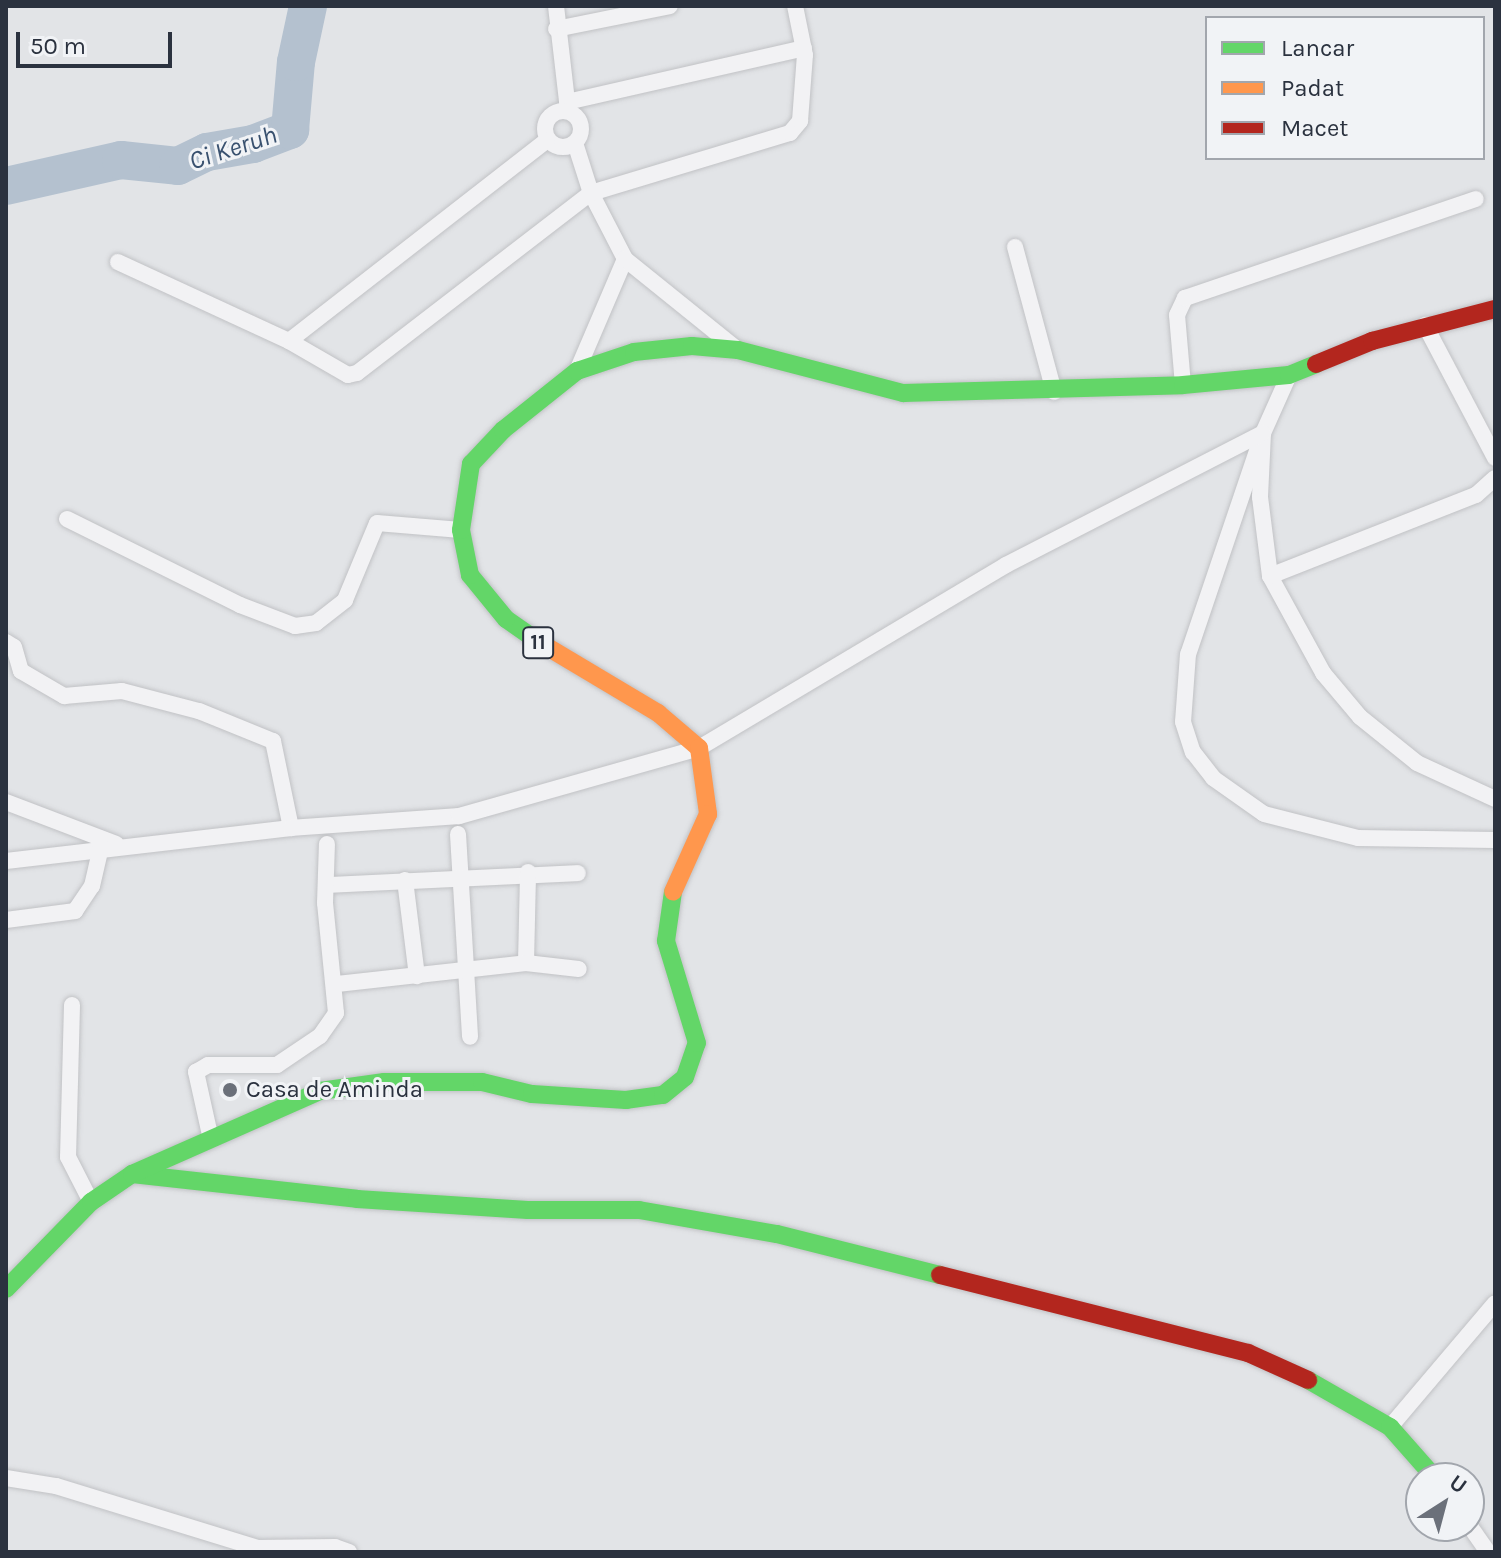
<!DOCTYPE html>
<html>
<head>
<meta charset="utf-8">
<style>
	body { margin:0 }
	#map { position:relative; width:1501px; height:1558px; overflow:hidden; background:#e2e4e7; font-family:Karla,sans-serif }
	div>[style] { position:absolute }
	.river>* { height:38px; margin:-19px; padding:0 19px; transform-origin:19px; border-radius:19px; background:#b4c1cf }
	.roads { filter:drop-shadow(0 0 2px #c1c2c5) drop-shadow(0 0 2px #c1c2c5) }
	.street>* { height:16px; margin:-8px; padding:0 8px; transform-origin:8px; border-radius:8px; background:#f2f2f4 }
	.street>.ring { margin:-8px; padding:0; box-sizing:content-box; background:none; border:16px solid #f2f2f4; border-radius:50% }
	.fast>* { height:18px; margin:-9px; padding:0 9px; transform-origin:9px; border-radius:9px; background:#63d668 }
	.slow>* { height:18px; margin:-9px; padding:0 9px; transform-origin:9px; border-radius:9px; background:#ff974d }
	.jam>* { height:18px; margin:-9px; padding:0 9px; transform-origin:9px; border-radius:9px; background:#b3261e }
	.dots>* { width:22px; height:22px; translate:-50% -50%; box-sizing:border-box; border:4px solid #f1f3f6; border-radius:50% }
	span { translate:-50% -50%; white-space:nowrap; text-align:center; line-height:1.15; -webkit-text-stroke:6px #f1f3f6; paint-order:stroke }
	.shield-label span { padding:2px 6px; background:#f1f3f6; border:2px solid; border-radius:6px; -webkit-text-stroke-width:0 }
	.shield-label { font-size:22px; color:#2b323f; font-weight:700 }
	.poi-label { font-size:24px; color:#2b323f }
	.left { translate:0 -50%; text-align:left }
	.water-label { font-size:26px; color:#39516f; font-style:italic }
	.frame { position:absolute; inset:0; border:8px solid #2b323f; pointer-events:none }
	.legend { position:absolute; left:1205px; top:16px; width:280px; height:144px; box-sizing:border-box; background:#f1f3f6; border:2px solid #a2a6ad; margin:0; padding:10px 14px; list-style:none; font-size:24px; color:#2b323f }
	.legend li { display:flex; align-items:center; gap:16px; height:40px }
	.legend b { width:40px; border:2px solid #a2a6ad }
	.north { position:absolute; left:1405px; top:1462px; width:80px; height:80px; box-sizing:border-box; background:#f1f3f6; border:2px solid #a2a6ad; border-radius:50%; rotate:36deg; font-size:22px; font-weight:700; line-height:32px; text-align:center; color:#2b323f }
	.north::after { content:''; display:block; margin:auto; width:28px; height:36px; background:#6b707a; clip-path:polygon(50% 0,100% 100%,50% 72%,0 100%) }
	.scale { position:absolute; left:16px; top:32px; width:156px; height:36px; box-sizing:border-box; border:4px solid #2b323f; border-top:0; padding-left:10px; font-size:24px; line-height:28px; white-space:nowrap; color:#2b323f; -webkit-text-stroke:6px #f1f3f6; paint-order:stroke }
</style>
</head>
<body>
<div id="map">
	<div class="river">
		<div style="left:6px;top:186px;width:118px;rotate:-12.7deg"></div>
		<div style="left:121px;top:160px;width:57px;rotate:6deg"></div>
		<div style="left:178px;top:166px;width:32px;rotate:-26deg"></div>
		<div style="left:207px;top:152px;width:47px;rotate:-9.9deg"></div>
		<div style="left:253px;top:144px;width:40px;rotate:-21deg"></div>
		<div style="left:290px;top:130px;width:68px;rotate:-85deg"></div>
		<div style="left:296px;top:62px;width:57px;rotate:-77.9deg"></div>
	</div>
	<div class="roads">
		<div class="street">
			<div style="left:556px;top:6px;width:105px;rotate:83.4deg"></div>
			<div style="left:556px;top:29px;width:116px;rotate:-11.4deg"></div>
			<div style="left:567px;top:102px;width:243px;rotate:-12.8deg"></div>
			<div class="ring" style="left:545px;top:111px;width:20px;height:20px"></div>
			<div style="left:575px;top:143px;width:52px;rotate:72.3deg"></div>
			<div style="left:591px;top:193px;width:74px;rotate:62.7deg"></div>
			<div style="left:625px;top:259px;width:122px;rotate:113.2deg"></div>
			<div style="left:1015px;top:247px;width:150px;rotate:74.9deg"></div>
			<div style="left:625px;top:259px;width:139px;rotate:38.9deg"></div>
			<div style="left:118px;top:262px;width:188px;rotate:24.8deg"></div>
			<div style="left:289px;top:341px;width:68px;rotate:30deg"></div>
			<div style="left:348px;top:375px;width:9px;rotate:-13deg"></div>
			<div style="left:357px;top:373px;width:295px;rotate:-37.6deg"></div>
			<div style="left:591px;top:193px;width:208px;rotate:-16.8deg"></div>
			<div style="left:790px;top:133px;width:16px;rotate:-50deg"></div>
			<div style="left:800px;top:121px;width:66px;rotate:-85.7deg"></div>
			<div style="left:805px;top:55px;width:50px;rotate:-101.5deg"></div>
			<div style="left:1425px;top:325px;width:150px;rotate:62.2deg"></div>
			<div style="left:289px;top:341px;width:327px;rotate:-37.9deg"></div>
			<div style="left:1289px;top:375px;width:64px;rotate:114.1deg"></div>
			<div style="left:1263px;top:433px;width:64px;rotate:92.7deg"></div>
			<div style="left:1260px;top:497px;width:80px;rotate:82.8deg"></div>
			<div style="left:1270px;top:576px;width:111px;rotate:61.3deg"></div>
			<div style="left:1323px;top:673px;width:57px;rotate:49.9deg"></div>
			<div style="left:1360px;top:717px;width:73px;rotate:38.9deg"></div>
			<div style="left:1417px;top:763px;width:86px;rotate:24.8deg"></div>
			<div style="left:1183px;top:385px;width:70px;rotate:-94.9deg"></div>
			<div style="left:1177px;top:315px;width:19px;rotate:-65deg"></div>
			<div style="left:1185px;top:298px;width:307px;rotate:-18.8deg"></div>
			<div style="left:1263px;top:433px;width:233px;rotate:108.7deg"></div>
			<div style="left:1188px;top:654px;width:68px;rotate:94.2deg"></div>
			<div style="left:1183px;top:722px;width:32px;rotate:72deg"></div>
			<div style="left:1193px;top:752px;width:33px;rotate:52deg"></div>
			<div style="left:1213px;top:778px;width:62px;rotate:35.2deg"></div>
			<div style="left:1264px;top:814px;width:97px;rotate:14.3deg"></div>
			<div style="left:1358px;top:838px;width:137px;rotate:0.8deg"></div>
			<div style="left:67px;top:519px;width:193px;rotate:26.4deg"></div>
			<div style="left:240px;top:605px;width:59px;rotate:20.9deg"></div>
			<div style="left:295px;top:626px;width:21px;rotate:-8deg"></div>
			<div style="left:316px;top:623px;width:37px;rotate:-38deg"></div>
			<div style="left:345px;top:600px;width:83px;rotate:-67.4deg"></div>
			<div style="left:377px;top:523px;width:84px;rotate:4.8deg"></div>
			<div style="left:1270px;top:576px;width:221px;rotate:-21.5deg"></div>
			<div style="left:1476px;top:495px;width:25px;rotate:-42deg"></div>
			<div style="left:6px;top:642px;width:9px;rotate:32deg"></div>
			<div style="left:14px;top:647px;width:25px;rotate:74deg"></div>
			<div style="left:21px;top:671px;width:50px;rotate:30.2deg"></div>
			<div style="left:64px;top:696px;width:58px;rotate:-4.9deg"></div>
			<div style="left:122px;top:691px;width:80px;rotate:14.6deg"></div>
			<div style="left:199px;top:711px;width:80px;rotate:22.1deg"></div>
			<div style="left:273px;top:741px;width:89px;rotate:78.3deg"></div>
			<div style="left:6px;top:802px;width:118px;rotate:20.9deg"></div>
			<div style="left:458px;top:834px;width:203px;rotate:86.6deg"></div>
			<div style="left:6px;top:861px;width:287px;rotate:-6.6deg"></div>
			<div style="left:291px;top:828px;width:168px;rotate:-4.1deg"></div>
			<div style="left:459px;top:816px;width:249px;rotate:-15.8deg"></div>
			<div style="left:699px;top:748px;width:357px;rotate:-30.8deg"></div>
			<div style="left:1006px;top:565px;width:289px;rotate:-27.2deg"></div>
			<div style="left:405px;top:880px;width:97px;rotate:82.9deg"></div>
			<div style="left:328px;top:885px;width:250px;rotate:-2.7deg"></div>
			<div style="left:6px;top:920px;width:70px;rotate:-7.4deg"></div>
			<div style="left:75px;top:911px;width:30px;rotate:-56deg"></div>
			<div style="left:92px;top:886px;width:40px;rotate:-77deg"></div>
			<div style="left:526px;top:963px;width:91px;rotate:-88.7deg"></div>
			<div style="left:337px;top:984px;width:190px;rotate:-6.3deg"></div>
			<div style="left:526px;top:963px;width:53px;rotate:6.5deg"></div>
			<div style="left:72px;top:1005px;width:152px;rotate:91.5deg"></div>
			<div style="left:68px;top:1157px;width:51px;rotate:62.9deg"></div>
			<div style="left:210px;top:1135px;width:65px;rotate:-102.5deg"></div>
			<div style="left:196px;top:1072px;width:14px;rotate:-30deg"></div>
			<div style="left:208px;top:1065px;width:69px"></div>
			<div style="left:277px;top:1065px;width:52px;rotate:-34deg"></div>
			<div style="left:320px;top:1036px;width:28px;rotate:-55deg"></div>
			<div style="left:336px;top:1013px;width:111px;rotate:-95.7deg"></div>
			<div style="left:325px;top:903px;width:59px;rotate:-88.1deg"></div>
			<div style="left:1390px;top:1427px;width:162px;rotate:-49.7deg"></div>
			<div style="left:6px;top:1478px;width:51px;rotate:9.1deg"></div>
			<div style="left:56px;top:1486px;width:210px;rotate:17.1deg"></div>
			<div style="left:257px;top:1548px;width:78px;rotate:-0.7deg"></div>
			<div style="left:335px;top:1547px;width:15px;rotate:20deg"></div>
			<div style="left:1469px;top:1525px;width:33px;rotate:55deg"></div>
		</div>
		<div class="fast">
			<div style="left:539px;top:642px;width:40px;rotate:-145.1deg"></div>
			<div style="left:506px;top:619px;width:57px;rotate:-129.3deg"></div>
			<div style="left:470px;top:575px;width:46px;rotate:-101.3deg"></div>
			<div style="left:461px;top:530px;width:67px;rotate:-81.4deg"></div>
			<div style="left:471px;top:464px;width:47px;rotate:-46.7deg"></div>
			<div style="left:503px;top:430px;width:95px;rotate:-38.6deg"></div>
			<div style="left:577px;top:371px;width:60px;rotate:-18.4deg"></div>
			<div style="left:634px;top:352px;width:58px;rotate:-5.9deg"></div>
			<div style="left:692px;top:346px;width:46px;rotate:5deg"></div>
			<div style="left:738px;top:350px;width:171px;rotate:14.6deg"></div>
			<div style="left:903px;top:393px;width:280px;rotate:-1.6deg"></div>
			<div style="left:1183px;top:385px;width:106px;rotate:-5.4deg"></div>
			<div style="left:1289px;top:375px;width:29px;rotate:-22deg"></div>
			<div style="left:132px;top:1174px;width:226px;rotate:6.3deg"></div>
			<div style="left:357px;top:1199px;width:171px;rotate:3.7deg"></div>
			<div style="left:528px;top:1210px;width:111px"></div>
			<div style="left:639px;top:1210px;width:140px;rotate:9.9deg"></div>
			<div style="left:777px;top:1234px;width:168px;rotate:14.1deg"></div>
			<div style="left:6px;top:1289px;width:122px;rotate:-45.7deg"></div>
			<div style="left:91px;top:1202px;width:50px;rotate:-34.3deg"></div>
			<div style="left:132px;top:1174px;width:206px;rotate:-23.8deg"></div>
			<div style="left:320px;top:1091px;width:65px;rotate:-8deg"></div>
			<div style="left:384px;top:1082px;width:98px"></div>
			<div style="left:482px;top:1082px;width:51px;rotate:13.5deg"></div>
			<div style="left:532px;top:1094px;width:94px;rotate:3.7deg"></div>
			<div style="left:626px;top:1100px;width:37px;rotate:-8deg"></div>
			<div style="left:663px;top:1095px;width:28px;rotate:-39deg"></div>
			<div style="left:685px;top:1077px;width:36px;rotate:-71deg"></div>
			<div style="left:697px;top:1043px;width:107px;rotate:-106.9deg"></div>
			<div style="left:666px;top:941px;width:49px;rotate:-81.9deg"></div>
			<div style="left:1308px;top:1380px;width:95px;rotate:29.8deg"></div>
			<div style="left:1390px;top:1427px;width:68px;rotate:48.6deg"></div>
		</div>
		<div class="slow">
			<div style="left:539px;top:642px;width:139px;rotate:30.8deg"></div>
			<div style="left:658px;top:713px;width:54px;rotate:40.5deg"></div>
			<div style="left:699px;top:748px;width:67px;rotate:82.2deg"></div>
			<div style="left:708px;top:814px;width:85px;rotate:114.2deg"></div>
		</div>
		<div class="jam">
			<div style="left:1316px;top:364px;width:61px;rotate:-22.3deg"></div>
			<div style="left:1372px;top:341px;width:127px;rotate:-14.6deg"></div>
			<div style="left:940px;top:1275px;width:318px;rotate:14.2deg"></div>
			<div style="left:1248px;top:1353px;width:66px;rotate:24.2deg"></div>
		</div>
	</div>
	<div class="dots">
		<div style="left:230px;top:1090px;background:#6b707a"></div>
	</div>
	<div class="shield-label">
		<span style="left:538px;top:643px">11</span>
	</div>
	<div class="poi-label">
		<span class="left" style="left:246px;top:1090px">Casa de Aminda</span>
	</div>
	<div class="water-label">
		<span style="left:233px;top:148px;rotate:-18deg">Ci Keruh</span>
	</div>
	<div class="frame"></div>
	<ul class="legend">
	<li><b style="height:10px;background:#63d668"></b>Lancar</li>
	<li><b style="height:10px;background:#ff974d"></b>Padat</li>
	<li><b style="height:10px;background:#b3261e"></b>Macet</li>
	</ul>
	<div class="north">U</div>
	<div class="scale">50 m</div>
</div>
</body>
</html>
